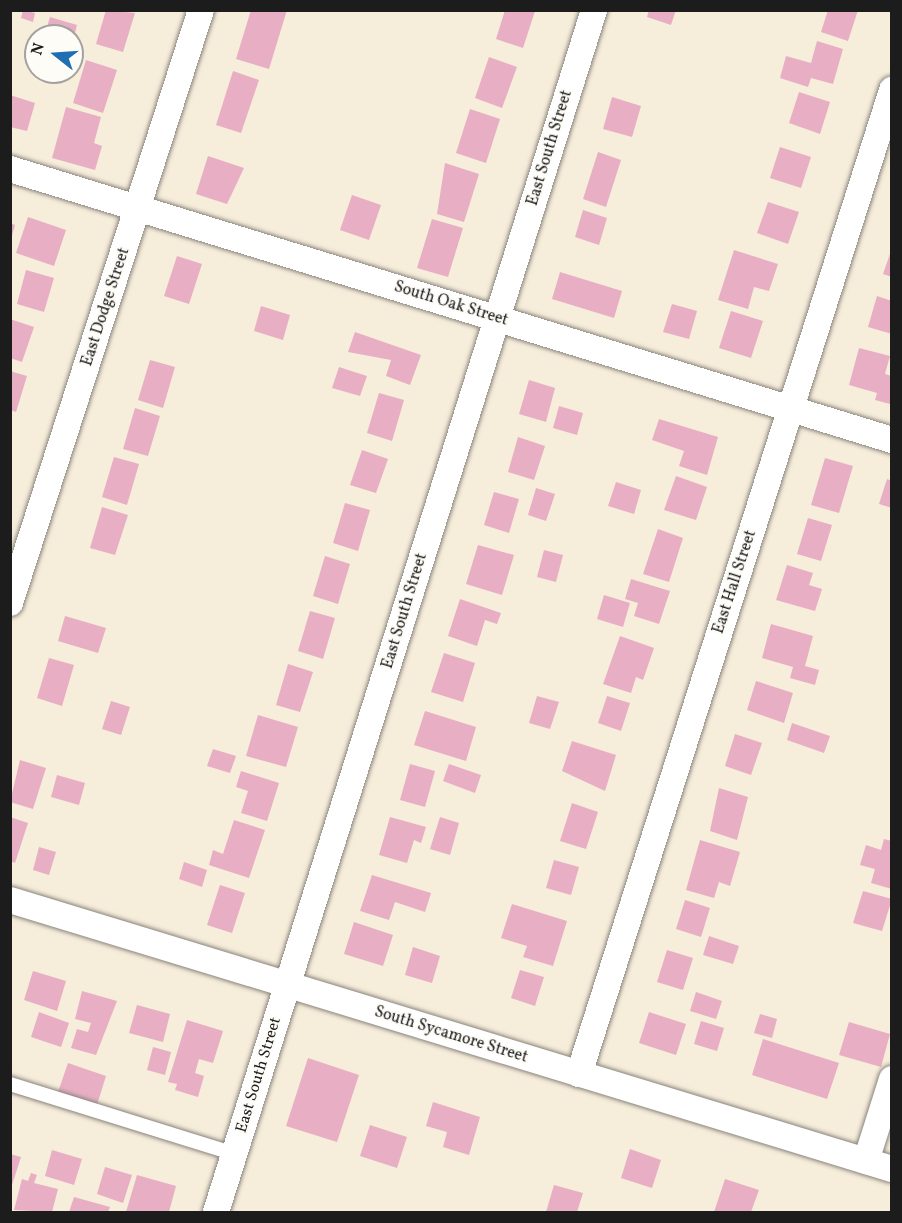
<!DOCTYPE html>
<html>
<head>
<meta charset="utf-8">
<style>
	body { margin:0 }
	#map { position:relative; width:902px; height:1223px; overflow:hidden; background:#f6eddb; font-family:Vollkorn,serif }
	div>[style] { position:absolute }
	.building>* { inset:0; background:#e8afc4 }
	.roads { filter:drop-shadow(0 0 2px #89847c) drop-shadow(0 0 2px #89847c) }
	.service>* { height:14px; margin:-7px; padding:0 7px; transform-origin:7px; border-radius:7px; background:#fff }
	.minor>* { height:26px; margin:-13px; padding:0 13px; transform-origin:13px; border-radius:13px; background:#fff }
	span { translate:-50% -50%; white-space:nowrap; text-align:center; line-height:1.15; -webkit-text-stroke:4.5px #fdfcf7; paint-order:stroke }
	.street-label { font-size:16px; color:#1c1c1c }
	.frame { position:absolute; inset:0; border:12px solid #1c1c1c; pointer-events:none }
	.north { position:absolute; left:24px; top:24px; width:60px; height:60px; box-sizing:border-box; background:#fdfcf7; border:2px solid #a3a29f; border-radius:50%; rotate:287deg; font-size:16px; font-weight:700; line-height:24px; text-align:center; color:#1c1c1c }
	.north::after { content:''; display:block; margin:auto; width:21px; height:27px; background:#1f6fb2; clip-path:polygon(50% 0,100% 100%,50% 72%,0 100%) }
</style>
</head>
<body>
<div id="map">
	<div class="building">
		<div style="clip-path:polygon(23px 10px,35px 13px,33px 22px,21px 18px)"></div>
		<div style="clip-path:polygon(106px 10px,135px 13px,123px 52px,96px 44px)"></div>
		<div style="clip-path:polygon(251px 10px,287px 10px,269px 69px,236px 59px)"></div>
		<div style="clip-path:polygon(505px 10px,535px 11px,523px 48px,496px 39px)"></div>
		<div style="clip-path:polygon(649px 10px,676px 10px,671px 25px,647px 17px)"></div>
		<div style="clip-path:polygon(828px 10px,858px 10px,848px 41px,821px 32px)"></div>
		<div style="clip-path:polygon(50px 17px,77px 25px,73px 41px,72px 36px,45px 34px)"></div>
		<div style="clip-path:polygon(817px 41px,843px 49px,833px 84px,811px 78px,808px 87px,780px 78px,786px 56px,811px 63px)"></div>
		<div style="clip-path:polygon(489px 57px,517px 67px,502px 108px,475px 98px)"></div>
		<div style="clip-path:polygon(86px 60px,117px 70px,103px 113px,73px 103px)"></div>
		<div style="clip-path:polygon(233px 71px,259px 80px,241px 133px,216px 125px)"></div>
		<div style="clip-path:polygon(799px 92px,830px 102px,820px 134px,789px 123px)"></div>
		<div style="clip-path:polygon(10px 95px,35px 103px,27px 131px,10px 127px)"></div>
		<div style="clip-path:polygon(612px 97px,641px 106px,632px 137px,603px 129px)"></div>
		<div style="clip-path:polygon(66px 107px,101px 117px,94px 143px,102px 146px,95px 170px,52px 158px)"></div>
		<div style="clip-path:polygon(470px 109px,500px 119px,486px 163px,456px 153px)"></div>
		<div style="clip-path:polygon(780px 147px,811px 157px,801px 188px,770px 178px)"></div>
		<div style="clip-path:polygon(598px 152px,621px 160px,606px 207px,583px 199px)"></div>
		<div style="clip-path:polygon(208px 156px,244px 168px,227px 204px,196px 194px)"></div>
		<div style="clip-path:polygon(445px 163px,479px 174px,464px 222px,437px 214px)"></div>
		<div style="clip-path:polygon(352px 195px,381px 205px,369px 240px,340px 230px)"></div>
		<div style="clip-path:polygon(768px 202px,799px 212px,788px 244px,757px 233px)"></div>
		<div style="clip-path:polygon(583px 210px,607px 218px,599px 245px,575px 237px)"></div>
		<div style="clip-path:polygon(28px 217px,66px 230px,54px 266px,16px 253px)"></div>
		<div style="clip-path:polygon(432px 219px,463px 228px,448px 277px,417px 268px)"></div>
		<div style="clip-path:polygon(10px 223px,15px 225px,11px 239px,10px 239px)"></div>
		<div style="clip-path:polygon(892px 248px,892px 277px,883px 274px)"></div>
		<div style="clip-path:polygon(734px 250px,778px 264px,769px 291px,754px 287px,748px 309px,718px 300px)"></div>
		<div style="clip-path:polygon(177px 256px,202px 264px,189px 304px,164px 296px)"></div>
		<div style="clip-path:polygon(26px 270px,54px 278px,44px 312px,17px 304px)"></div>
		<div style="clip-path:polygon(560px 272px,622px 291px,614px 318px,552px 299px)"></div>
		<div style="clip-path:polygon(877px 296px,892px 301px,892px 334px,868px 327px)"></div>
		<div style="clip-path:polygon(672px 304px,697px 311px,689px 339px,663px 332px)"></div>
		<div style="clip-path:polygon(261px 306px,290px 315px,283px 340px,254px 331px)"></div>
		<div style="clip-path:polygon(731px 311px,763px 321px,751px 358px,719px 348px)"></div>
		<div style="clip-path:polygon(10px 319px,34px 327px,22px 362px,10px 358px)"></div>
		<div style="clip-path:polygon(355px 332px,421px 355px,410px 385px,386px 376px,391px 360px,348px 352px)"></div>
		<div style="clip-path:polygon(859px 348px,890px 356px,885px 374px,892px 376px,890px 404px,875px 400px,877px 393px,849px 385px)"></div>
		<div style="clip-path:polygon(150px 360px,175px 367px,163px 408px,138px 400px)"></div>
		<div style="clip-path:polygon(339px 367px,367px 376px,360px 396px,332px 388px)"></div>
		<div style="clip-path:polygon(10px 371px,27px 376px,16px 412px,10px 410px)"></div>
		<div style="clip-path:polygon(529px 380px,555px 388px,546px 422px,519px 414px)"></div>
		<div style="clip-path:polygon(379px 393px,404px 400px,392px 441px,367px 433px)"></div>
		<div style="clip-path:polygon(559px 406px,583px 413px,577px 435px,553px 428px)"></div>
		<div style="clip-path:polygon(135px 408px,160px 416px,148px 456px,123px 449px)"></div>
		<div style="clip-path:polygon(659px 419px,718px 437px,707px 475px,679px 466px,684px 451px,652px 440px)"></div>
		<div style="clip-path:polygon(518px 437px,545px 446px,534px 480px,508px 472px)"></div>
		<div style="clip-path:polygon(362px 450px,388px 459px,376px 493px,350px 485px)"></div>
		<div style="clip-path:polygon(114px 457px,139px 464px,127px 505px,102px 497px)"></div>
		<div style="clip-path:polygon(825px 458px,853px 466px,839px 513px,811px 505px)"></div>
		<div style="clip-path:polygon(676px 476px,707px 487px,696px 520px,664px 510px)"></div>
		<div style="clip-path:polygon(887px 479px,892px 481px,892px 508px,879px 504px)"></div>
		<div style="clip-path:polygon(616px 482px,641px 490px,634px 514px,608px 506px)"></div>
		<div style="clip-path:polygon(536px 488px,555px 494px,546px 521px,528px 515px)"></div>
		<div style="clip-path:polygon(494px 492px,519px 499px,509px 533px,484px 525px)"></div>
		<div style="clip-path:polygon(345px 503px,370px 510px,358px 551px,333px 543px)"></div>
		<div style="clip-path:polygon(102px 507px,128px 515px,115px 555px,90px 548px)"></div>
		<div style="clip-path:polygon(808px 518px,832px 525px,821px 561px,797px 554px)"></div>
		<div style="clip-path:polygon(658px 529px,683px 538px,669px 582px,643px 574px)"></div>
		<div style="clip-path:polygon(478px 545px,514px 555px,502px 595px,466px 584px)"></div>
		<div style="clip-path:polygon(544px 550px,563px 555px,556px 582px,537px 577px)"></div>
		<div style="clip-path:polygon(325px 556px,350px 564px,338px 604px,313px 596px)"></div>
		<div style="clip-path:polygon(787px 565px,813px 573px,809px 585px,822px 589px,815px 611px,776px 600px)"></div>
		<div style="clip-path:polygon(631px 579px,670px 591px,659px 624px,634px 616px,638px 603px,625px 599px)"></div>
		<div style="clip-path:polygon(604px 595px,630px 603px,623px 627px,597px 619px)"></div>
		<div style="clip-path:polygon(460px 599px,501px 613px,497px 624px,485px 620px,477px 646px,448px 636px)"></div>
		<div style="clip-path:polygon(310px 611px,335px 618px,323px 659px,298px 651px)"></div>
		<div style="clip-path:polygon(65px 616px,106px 628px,98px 653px,58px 641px)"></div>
		<div style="clip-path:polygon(771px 624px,813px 636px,805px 666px,819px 670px,815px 685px,790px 678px,793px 667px,762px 658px)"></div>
		<div style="clip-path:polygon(620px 636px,654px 648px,643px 680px,636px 677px,631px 693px,603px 684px)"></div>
		<div style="clip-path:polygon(444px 653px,475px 663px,463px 702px,431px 692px)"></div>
		<div style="clip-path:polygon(49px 658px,74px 665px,62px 706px,37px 698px)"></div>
		<div style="clip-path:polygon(288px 664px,313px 672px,300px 712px,276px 705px)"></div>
		<div style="clip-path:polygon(756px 681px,793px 693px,784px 723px,747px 710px)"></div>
		<div style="clip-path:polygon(537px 696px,559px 702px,550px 729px,529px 723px)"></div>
		<div style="clip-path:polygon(607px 696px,630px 703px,621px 731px,598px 723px)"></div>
		<div style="clip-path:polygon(111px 701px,130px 707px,121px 735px,102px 729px)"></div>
		<div style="clip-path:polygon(425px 711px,476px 727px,466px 761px,414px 745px)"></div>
		<div style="clip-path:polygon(258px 715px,298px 727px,286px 767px,246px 756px)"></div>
		<div style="clip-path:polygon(792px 723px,830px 736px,824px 753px,787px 740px)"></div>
		<div style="clip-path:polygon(735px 734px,762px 743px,751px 775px,725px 766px)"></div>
		<div style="clip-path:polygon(572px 741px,616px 755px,605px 791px,562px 771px)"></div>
		<div style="clip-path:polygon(213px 749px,236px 756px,230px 773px,207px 766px)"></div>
		<div style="clip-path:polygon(20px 760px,46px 768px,33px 809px,10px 802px)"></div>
		<div style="clip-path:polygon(410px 764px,435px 771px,425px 807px,400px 800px)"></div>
		<div style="clip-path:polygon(449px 764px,481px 775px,475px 793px,443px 781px)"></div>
		<div style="clip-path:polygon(241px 771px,279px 783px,267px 821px,241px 813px,248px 791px,236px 787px)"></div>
		<div style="clip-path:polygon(57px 775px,85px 783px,79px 805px,51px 797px)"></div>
		<div style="clip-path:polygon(719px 788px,748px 797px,737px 840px,710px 831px)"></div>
		<div style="clip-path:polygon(572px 803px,598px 812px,586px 849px,560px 841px)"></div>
		<div style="clip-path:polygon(10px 817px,28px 823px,15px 863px,10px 861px)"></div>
		<div style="clip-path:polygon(390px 817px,426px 827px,421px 843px,414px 840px,407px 863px,379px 855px)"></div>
		<div style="clip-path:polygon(440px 817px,459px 823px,450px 855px,430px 849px)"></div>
		<div style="clip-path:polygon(234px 820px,265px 830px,249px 878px,209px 865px,213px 850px,223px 854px)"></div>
		<div style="clip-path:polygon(884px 839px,892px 841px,892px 889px,871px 883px,875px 869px,860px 865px,866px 845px,881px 850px)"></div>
		<div style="clip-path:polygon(700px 840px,740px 852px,730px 886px,719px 882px,714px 898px,686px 890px)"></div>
		<div style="clip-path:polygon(39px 847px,56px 852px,49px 875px,33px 870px)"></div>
		<div style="clip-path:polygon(554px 860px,579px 867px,571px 895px,546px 888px)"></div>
		<div style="clip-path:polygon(184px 862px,207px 870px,202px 887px,179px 879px)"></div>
		<div style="clip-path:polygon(372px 875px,431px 893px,425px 912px,395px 902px,389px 920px,360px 911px)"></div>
		<div style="clip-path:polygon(220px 885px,245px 893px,232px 933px,207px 925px)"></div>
		<div style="clip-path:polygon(863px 891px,892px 899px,882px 931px,853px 923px)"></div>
		<div style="clip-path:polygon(685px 900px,710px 908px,701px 937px,676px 929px)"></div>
		<div style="clip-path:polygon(512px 904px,567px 921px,553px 966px,523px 957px,527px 946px,501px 938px)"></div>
		<div style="clip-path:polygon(354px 922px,393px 935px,383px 966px,344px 954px)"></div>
		<div style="clip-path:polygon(709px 936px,739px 946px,733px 964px,703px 955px)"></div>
		<div style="clip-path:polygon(413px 947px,440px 956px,432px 983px,405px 975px)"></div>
		<div style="clip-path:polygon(667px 950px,693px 958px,683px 990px,657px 982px)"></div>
		<div style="clip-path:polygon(520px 970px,544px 977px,535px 1006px,511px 998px)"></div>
		<div style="clip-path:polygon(33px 971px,66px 981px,57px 1011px,24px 1000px)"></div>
		<div style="clip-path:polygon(82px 991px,117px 1001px,96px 1055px,71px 1048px,77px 1029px,88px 1032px,91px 1023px,75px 1019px)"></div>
		<div style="clip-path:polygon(696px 992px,722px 1001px,716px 1019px,690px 1011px)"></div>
		<div style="clip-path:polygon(137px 1005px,170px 1014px,163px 1042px,129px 1033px)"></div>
		<div style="clip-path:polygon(39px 1012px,69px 1023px,61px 1047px,31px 1037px)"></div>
		<div style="clip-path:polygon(649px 1012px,686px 1024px,676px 1055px,639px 1043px)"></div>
		<div style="clip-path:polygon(760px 1014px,777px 1019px,772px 1038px,754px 1033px)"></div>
		<div style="clip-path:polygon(187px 1020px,223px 1031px,213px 1063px,199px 1059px,195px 1073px,204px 1076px,198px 1097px,175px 1090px,177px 1084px,168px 1082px)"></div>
		<div style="clip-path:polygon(701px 1021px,724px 1028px,717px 1051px,694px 1044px)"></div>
		<div style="clip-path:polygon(849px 1022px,890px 1034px,881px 1067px,839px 1055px)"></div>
		<div style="clip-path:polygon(763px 1039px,839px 1063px,827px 1099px,752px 1075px)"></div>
		<div style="clip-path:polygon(153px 1047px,171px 1052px,165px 1075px,147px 1070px)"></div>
		<div style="clip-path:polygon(308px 1058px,359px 1075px,337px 1142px,286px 1126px)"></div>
		<div style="clip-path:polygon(68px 1063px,106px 1076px,97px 1105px,58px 1092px)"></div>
		<div style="clip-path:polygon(433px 1102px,480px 1117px,469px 1155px,443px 1147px,447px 1132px,426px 1126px)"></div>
		<div style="clip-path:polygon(370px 1125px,407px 1137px,397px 1168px,360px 1156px)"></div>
		<div style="clip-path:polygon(630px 1149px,661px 1160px,652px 1188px,621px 1178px)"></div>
		<div style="clip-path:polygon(52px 1150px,82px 1159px,74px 1185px,45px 1176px)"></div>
		<div style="clip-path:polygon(10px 1154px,21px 1157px,11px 1188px,10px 1188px)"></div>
		<div style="clip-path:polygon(105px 1167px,132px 1175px,123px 1203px,97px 1194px)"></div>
		<div style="clip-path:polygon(31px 1173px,37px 1175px,34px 1183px,58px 1189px,52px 1212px,14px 1210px,22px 1179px,28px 1181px)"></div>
		<div style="clip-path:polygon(137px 1175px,176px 1186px,169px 1212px,126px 1212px)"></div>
		<div style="clip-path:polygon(725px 1179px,759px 1190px,751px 1212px,714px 1212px)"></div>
		<div style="clip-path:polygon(554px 1185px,583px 1193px,577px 1212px,546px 1212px)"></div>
		<div style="clip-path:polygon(74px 1197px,110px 1207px,108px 1212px,69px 1212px)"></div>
	</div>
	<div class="roads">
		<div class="service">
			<div style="left:10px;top:1084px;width:236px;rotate:17.3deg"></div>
		</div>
		<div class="minor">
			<div style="left:10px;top:169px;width:923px;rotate:17.08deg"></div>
			<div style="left:10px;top:603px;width:623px;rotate:-72.15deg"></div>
			<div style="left:10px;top:900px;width:922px;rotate:16.96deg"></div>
			<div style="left:579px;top:1074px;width:1033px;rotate:-72.35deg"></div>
			<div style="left:866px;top:1161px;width:86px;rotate:-72.4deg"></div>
			<div style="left:216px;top:1212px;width:1260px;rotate:-72.54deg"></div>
		</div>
	</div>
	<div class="street-label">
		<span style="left:550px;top:148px;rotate:-73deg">East South Street</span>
		<span style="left:451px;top:304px;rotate:17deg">South Oak Street</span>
		<span style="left:106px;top:307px;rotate:-72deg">East Dodge Street</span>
		<span style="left:735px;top:582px;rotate:-72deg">East Hall Street</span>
		<span style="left:405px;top:611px;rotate:-73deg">East South Street</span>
		<span style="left:451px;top:1035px;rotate:17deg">South Sycamore Street</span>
		<span style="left:259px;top:1075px;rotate:-73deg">East South Street</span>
	</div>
	<div class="frame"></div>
	<div class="north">N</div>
</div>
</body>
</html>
